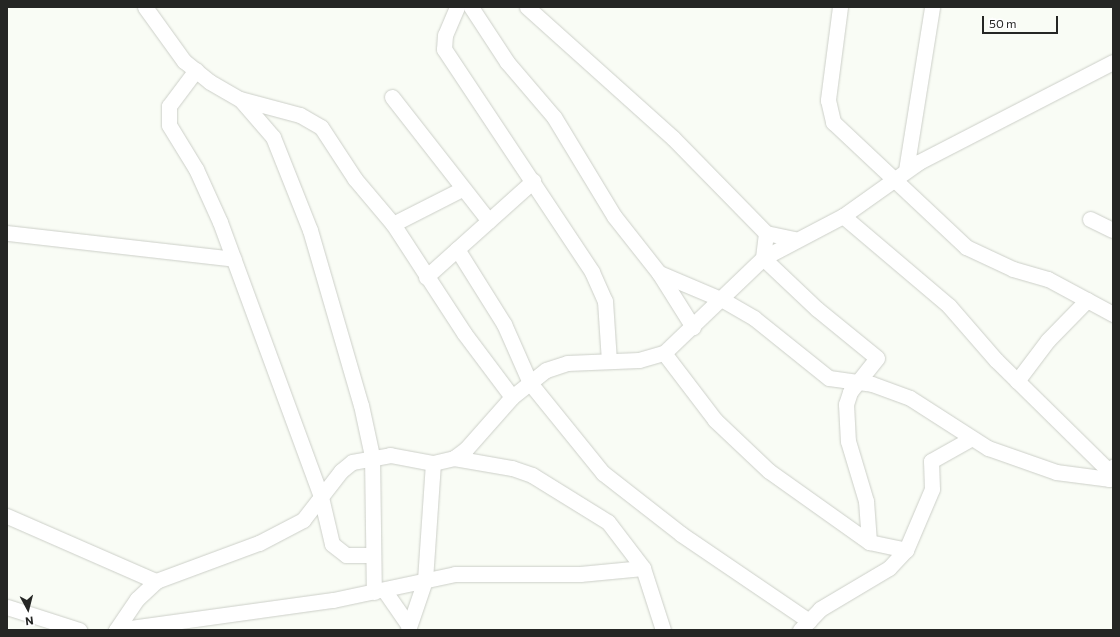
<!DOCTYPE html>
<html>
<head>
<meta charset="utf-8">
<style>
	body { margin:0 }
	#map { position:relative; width:1120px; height:637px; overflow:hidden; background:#f9fcf5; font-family:Commissioner,sans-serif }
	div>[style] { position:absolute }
	.roads { filter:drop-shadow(0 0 1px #cccfc8) drop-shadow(0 0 1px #cccfc8) }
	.minor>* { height:15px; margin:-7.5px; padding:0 7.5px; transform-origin:7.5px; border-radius:7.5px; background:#fff }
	span { translate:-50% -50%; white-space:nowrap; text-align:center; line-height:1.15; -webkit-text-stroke:4px #fff; paint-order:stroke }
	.frame { position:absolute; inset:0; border:8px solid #252624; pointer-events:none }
	.north { position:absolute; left:8px; top:589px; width:40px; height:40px; -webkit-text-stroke:3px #fff; paint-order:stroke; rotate:173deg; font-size:11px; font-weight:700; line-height:16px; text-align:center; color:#252624 }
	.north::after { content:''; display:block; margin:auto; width:14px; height:18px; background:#252624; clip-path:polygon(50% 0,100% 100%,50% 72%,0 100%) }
	.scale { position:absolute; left:982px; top:16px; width:76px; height:18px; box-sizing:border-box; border:2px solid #252624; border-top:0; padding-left:5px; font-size:12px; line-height:14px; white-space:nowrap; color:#252624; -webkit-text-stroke:3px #fff; paint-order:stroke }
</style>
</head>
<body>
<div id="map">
	<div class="roads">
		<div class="minor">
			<div style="left:145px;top:7px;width:67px;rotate:54.2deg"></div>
			<div style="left:184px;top:61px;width:33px;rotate:39deg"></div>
			<div style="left:210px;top:82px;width:34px;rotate:30deg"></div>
			<div style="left:240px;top:99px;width:62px;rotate:14.9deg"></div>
			<div style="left:300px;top:115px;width:24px;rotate:30deg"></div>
			<div style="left:321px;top:127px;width:62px;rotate:56.8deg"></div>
			<div style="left:355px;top:179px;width:59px;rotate:49.8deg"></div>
			<div style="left:393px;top:224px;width:130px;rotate:56.9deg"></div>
			<div style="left:464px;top:333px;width:80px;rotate:53.1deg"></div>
			<div style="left:457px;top:7px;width:30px;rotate:113deg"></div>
			<div style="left:445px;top:35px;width:14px;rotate:94deg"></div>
			<div style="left:444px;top:49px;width:268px;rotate:56.4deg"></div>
			<div style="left:592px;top:272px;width:32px;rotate:66deg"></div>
			<div style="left:605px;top:301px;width:60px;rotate:86.2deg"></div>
			<div style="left:471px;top:7px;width:66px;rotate:56.8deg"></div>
			<div style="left:507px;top:62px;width:72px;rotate:49.5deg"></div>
			<div style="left:554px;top:117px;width:116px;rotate:58.8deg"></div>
			<div style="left:614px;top:216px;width:73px;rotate:51.7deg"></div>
			<div style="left:659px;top:273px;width:64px;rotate:57.8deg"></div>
			<div style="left:527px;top:7px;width:196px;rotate:41.9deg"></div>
			<div style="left:673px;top:138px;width:133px;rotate:45.6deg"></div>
			<div style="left:766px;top:233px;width:29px;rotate:12deg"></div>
			<div style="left:840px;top:7px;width:94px;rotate:97.4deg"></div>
			<div style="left:828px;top:100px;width:23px;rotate:77deg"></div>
			<div style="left:833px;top:122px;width:183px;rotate:43.2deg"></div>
			<div style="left:966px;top:247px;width:52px;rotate:25.1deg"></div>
			<div style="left:1013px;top:269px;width:36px;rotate:16deg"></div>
			<div style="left:1048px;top:279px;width:74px;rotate:28.3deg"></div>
			<div style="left:196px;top:70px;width:45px;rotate:126.9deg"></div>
			<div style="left:169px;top:106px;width:19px;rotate:90deg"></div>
			<div style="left:169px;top:125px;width:52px;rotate:58.5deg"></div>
			<div style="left:196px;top:169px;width:58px;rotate:65.6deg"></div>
			<div style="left:220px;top:222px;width:293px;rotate:69.8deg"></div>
			<div style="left:321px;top:497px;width:48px;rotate:76.8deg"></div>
			<div style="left:332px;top:544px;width:18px;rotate:38deg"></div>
			<div style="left:346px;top:555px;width:27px"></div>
			<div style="left:392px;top:97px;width:157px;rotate:52deg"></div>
			<div style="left:241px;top:100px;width:49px;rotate:49.1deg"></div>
			<div style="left:273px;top:137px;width:100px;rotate:68.3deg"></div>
			<div style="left:310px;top:230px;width:182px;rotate:73.8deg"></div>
			<div style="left:361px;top:405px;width:52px;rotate:77.8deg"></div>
			<div style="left:372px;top:456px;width:136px;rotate:89.2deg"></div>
			<div style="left:906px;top:170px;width:165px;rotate:-80.9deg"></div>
			<div style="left:843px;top:216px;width:139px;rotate:40.3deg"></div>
			<div style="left:949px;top:306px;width:72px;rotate:49deg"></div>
			<div style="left:996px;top:360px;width:161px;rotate:44.5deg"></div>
			<div style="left:1090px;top:219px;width:25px;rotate:26deg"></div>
			<div style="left:393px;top:224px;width:77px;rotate:-26.9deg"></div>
			<div style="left:7px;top:233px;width:228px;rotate:6.5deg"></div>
			<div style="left:766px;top:233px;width:25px;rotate:97deg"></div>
			<div style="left:763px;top:258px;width:74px;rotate:43.4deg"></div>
			<div style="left:817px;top:309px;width:77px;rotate:39.2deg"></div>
			<div style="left:877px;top:358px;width:43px;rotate:128.5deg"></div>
			<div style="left:850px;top:392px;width:13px;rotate:108deg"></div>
			<div style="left:846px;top:404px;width:37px;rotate:87deg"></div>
			<div style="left:848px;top:441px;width:63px;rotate:73.3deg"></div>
			<div style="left:866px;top:501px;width:41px;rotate:85.8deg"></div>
			<div style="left:457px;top:249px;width:89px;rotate:57.9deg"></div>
			<div style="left:504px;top:324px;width:64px;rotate:66.2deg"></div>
			<div style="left:530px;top:383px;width:116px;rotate:51deg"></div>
			<div style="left:603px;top:473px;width:99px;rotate:38deg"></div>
			<div style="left:681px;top:534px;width:155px;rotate:34.2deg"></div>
			<div style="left:659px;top:273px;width:69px;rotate:22.9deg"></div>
			<div style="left:723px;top:300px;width:36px;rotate:30deg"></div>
			<div style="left:754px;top:318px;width:96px;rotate:38.7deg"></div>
			<div style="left:829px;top:378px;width:43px;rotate:7.9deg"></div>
			<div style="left:872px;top:384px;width:40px;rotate:20.2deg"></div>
			<div style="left:910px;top:398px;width:93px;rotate:32.7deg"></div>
			<div style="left:988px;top:448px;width:72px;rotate:19.4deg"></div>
			<div style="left:1056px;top:472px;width:53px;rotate:7.5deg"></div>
			<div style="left:1109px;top:479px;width:13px;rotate:-72deg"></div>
			<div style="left:426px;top:277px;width:144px;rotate:-41.9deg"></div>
			<div style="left:664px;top:353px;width:84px;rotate:52.7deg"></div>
			<div style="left:715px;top:420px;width:74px;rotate:43.4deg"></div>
			<div style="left:769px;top:471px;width:123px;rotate:35.4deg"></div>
			<div style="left:869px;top:542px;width:38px;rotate:12deg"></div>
			<div style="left:1017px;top:381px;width:51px;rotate:-52.9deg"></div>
			<div style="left:1048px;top:340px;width:56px;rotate:-45.7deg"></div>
			<div style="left:454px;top:458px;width:59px;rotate:9.8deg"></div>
			<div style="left:512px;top:468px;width:21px;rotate:19deg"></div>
			<div style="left:532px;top:475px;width:89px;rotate:31.7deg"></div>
			<div style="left:608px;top:522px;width:58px;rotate:52.7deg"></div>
			<div style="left:643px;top:568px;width:65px;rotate:72.1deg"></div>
			<div style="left:7px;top:516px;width:163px;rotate:23.6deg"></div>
			<div style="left:384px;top:590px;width:44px;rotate:55.2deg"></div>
			<div style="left:7px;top:607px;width:76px;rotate:17.7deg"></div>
			<div style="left:116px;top:630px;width:37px;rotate:-56deg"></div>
			<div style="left:137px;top:599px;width:26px;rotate:-43deg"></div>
			<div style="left:156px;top:581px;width:110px;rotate:-20.3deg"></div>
			<div style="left:259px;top:543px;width:50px;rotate:-27.6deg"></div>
			<div style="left:303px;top:520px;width:62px;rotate:-52.2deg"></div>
			<div style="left:341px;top:471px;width:14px;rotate:-39deg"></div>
			<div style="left:352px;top:462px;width:39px;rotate:-10deg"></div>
			<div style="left:390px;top:455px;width:44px;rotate:10.5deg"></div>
			<div style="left:433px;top:463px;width:22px;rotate:-13deg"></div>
			<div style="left:454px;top:458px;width:15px;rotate:-37deg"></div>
			<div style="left:466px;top:449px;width:69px;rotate:-48.5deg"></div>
			<div style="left:512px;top:397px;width:43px;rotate:-38.5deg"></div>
			<div style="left:546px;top:370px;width:22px;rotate:-18deg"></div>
			<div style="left:567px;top:363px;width:72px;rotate:-2.4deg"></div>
			<div style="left:639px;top:360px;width:26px;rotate:-16deg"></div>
			<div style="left:664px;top:353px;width:137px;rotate:-43.8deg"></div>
			<div style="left:763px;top:258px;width:90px;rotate:-27.7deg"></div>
			<div style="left:843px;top:216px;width:93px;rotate:-35.4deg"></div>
			<div style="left:919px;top:162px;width:218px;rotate:-27.3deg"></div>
			<div style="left:116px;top:630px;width:219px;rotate:-7.9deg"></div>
			<div style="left:333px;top:600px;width:125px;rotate:-12deg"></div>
			<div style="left:455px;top:574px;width:125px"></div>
			<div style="left:580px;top:574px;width:63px;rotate:-5.4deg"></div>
			<div style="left:408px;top:630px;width:53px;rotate:-71.2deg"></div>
			<div style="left:425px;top:580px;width:117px;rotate:-86.1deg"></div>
			<div style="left:800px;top:630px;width:29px;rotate:-46deg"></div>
			<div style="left:820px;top:609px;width:80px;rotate:-30.7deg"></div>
			<div style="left:889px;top:568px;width:25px;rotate:-47deg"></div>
			<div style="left:906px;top:550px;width:66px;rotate:-66.9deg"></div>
			<div style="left:932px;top:489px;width:28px;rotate:-92deg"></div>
			<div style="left:931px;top:461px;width:45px;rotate:-29.4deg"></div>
		</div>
	</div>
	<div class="frame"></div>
	<div class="north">N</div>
	<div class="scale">50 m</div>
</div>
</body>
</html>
